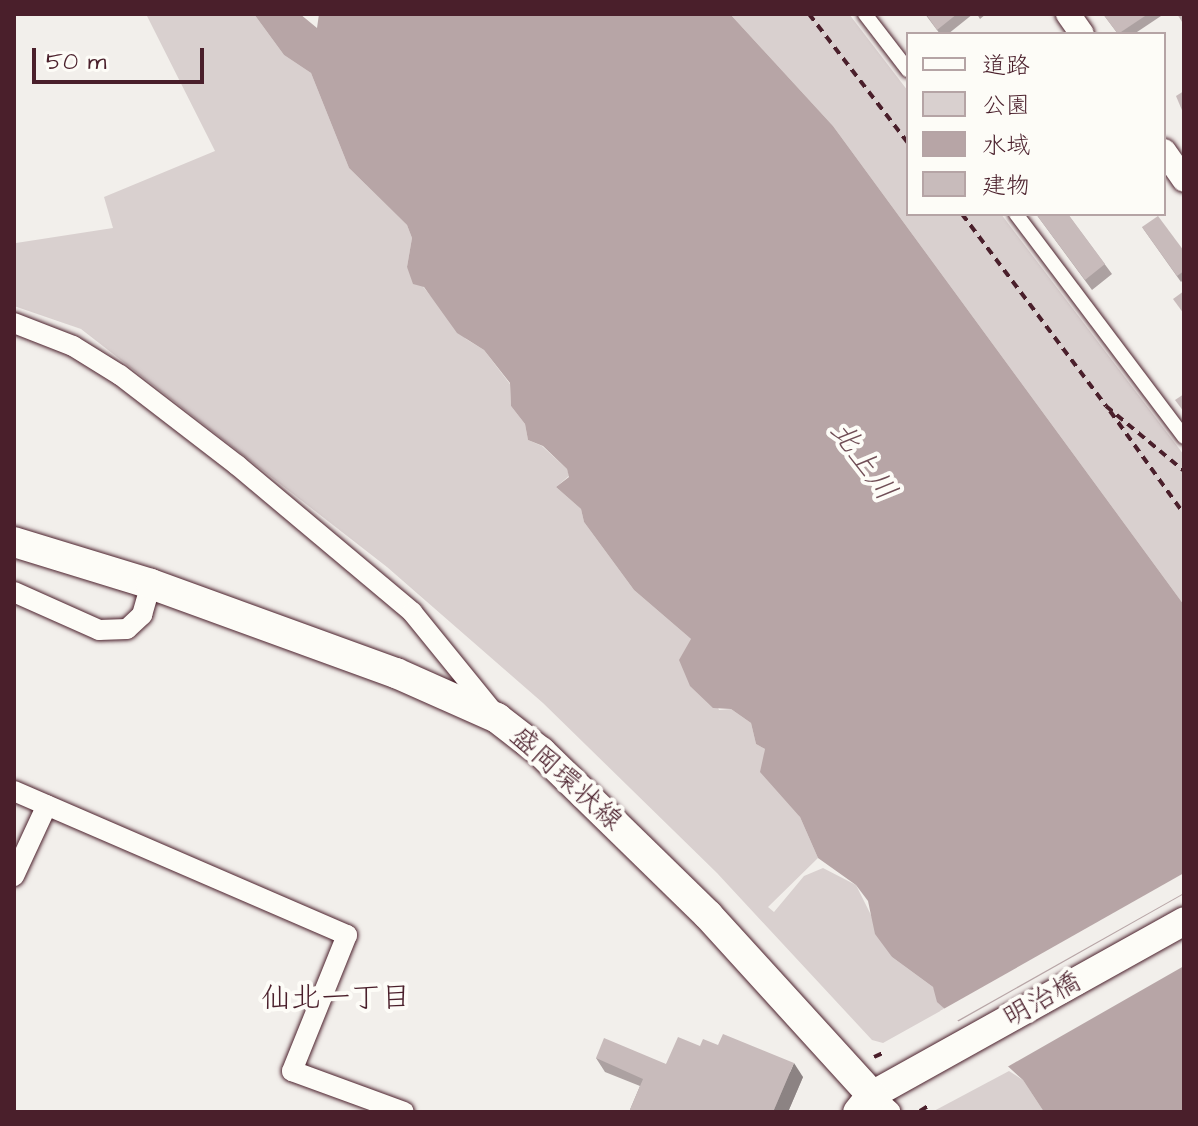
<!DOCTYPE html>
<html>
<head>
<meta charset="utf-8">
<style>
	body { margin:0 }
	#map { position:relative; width:1198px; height:1126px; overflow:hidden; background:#f2efeb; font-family:"Architects Daughter","Klee One",sans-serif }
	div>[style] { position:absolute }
	.green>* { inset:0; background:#d9d0cf }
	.water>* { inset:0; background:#b7a5a6 }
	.pier>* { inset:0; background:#f2efeb }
	.path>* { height:4px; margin-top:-2px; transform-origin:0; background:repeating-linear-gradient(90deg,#4a1f2b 0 8px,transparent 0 14px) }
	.roads { filter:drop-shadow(0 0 2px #4a1f2b) drop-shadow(0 0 2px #4a1f2b) }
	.pedestrian>* { height:14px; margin:-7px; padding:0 7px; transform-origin:7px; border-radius:7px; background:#fdfcf7 }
	.minor>* { height:20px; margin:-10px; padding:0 10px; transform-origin:10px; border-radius:10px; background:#fdfcf7 }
	.tertiary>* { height:24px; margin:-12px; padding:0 12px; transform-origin:12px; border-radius:12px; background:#fdfcf7 }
	.secondary>* { height:28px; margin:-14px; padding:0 14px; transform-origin:14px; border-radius:14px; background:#fdfcf7 }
	.primary>* { height:30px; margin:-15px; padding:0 15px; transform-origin:15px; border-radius:15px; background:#fdfcf7 }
	.wall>* { inset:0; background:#aca1a1 }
	.shaded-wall>* { inset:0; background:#8c8383 }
	.building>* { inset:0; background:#c8bbbb }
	span { translate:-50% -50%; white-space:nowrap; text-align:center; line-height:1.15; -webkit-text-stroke:8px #fdfcf7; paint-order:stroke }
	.street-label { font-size:28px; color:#4a1f2b }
	.water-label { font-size:30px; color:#704e56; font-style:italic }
	.neighbourhood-label { font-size:30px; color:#4a1f2b }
	.frame { position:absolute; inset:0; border:16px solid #4a1f2b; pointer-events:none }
	.legend { position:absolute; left:906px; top:32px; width:260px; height:184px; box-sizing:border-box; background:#fdfcf7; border:2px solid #b5a4a5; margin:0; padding:10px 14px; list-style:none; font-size:24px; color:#4a1f2b }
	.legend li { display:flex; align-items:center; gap:16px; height:40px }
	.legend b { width:40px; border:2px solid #b5a4a5 }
	.scale { position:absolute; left:32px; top:48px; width:172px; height:36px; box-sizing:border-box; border:4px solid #4a1f2b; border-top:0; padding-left:10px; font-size:24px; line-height:28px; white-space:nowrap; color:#4a1f2b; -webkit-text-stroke:6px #fdfcf7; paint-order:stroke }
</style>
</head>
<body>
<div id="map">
	<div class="green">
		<div style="clip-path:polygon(146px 14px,254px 14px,284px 55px,311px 73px,349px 168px,407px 225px,412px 238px,407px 267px,466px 339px,484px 350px,510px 384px,511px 406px,525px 424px,528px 440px,542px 446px,567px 469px,569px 476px,556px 487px,581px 509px,584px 522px,634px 590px,691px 639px,719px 710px,731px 709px,751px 723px,756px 744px,765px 749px,764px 760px,800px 817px,818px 858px,768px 907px,774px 912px,804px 876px,823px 868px,856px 885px,892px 957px,933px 987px,944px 1009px,883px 1043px,872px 1040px,717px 873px,543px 703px,387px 567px,81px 329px,14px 306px,14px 236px,16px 243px,113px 228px,104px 197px,215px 151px)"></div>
		<div style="clip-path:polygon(730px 14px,849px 14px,908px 91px,908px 214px,1001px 214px,1184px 455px,1184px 605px,833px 126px)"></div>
		<div style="clip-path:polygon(1009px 1071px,1023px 1080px,1044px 1112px,932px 1112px)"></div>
	</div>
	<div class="water">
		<div style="clip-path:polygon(254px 14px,300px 14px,317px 28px,319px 14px,730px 14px,833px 126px,1184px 605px,1184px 1112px,1044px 1112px,1023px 1080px,937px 1002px,933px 987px,892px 957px,875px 934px,868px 901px,856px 885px,818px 858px,800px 817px,760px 772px,765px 749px,756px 744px,751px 723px,731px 709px,713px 708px,690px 686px,679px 660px,691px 639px,634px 590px,584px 522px,581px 509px,556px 487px,569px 477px,567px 469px,543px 446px,528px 440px,525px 424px,511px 406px,510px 383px,484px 350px,457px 333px,424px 287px,413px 284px,407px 267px,412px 238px,407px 225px,349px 168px,311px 73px,284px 55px)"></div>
	</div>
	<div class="pier">
		<div style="clip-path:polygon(1184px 873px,1184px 893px,953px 1023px,940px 1011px)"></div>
		<div style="clip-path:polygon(1184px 894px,1184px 966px,1002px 1070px,954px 1024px)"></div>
	</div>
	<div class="path">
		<div style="left:809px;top:14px;width:163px;rotate:52.5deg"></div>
		<div style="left:962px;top:214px;width:240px;rotate:53.1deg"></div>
		<div style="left:1106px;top:406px;width:102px;rotate:39.8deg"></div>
		<div style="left:1110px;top:411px;width:127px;rotate:54.3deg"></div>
		<div style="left:874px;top:1057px;width:10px;rotate:-24deg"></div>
		<div style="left:920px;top:1111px;width:13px;rotate:-32deg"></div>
	</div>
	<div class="roads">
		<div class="pedestrian">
			<div style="left:865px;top:14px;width:71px;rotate:52.5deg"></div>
			<div style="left:1016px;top:214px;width:279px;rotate:53deg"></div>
		</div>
		<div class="minor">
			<div style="left:14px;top:323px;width:63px;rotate:21.3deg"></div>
			<div style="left:73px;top:346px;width:55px;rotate:31.7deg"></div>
			<div style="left:120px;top:375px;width:148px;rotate:37.6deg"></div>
			<div style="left:237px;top:465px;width:229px;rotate:40deg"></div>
			<div style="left:412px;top:612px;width:132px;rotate:50.9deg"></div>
			<div style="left:14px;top:592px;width:93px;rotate:24.1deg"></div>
			<div style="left:99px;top:630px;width:28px;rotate:-2deg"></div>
			<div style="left:127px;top:629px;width:21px;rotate:-43deg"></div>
			<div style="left:142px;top:615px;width:32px;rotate:-74deg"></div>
			<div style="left:14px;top:791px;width:363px;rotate:23.4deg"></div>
			<div style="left:347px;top:935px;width:147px;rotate:112deg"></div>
			<div style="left:292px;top:1071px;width:119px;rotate:20.1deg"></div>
			<div style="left:14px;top:876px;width:78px;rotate:-65.1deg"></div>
			<div style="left:872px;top:1095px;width:25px;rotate:42deg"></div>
		</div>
		<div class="tertiary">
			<div style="left:1068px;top:14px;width:24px;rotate:55deg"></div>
			<div style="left:1164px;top:151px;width:35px;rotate:55deg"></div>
		</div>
		<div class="secondary">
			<div style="left:872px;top:1095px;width:357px;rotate:-29.1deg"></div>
		</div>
		<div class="primary">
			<div style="left:14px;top:542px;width:143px;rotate:17deg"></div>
			<div style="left:151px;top:584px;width:261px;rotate:20deg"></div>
			<div style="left:396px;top:673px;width:111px;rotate:24deg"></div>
			<div style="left:497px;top:718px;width:56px;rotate:37.7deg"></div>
			<div style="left:541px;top:752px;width:233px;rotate:44.3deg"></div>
			<div style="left:708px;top:915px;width:244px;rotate:47.7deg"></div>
			<div style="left:872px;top:1095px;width:22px;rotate:129deg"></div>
		</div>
	</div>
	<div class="wall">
		<div style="clip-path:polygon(925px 14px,973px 14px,948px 34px,940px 34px)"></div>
		<div style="clip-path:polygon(977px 14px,986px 14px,980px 19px)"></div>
		<div style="clip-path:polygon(1103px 14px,1164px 14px,1134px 34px,1118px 34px)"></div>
		<div style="clip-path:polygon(1036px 214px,1072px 214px,1069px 216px,1112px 274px,1092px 290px)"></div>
		<div style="clip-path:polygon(1142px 227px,1184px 251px,1184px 279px,1181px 282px)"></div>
		<div style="clip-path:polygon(700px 1046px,803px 1077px,788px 1112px,629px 1112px,640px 1086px,605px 1072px,596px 1058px,666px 1064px)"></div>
	</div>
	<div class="shaded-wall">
		<div style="clip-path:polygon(794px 1063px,803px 1077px,788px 1112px,773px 1112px)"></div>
	</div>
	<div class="building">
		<div style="clip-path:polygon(926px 14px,957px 14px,937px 30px)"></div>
		<div style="clip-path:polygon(1103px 14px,1148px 14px,1118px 34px)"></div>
		<div style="clip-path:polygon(1177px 14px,1184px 14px,1184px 25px)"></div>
		<div style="clip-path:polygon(1184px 91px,1184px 115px,1176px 96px)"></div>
		<div style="clip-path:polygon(1036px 214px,1068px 214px,1105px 264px,1085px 280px)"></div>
		<div style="clip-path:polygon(1158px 216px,1184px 251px,1184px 271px,1177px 276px,1142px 227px)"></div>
		<div style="clip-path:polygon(1184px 291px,1184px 314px,1173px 299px)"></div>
		<div style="clip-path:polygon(1184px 394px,1184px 412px,1175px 400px)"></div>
		<div style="clip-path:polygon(723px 1034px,794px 1063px,773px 1112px,629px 1112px,643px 1079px,596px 1058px,604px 1038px,666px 1064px,678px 1037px,700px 1046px,703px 1039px,718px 1045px)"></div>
	</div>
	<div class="street-label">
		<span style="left:566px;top:779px;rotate:42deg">盛岡環状線</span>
		<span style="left:1042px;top:1000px;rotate:-29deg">明治橋</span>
	</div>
	<div class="water-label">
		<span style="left:863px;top:461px;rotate:54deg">北上川</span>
	</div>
	<div class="neighbourhood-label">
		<span style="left:336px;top:998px">仙北一丁目</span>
	</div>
	<div class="frame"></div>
	<ul class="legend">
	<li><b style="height:10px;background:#fdfcf7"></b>道路</li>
	<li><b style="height:22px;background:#d9d0cf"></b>公園</li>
	<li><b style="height:22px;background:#b7a5a6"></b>水域</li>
	<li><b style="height:22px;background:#c8bbbb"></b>建物</li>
	</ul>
	<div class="scale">50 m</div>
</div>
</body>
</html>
